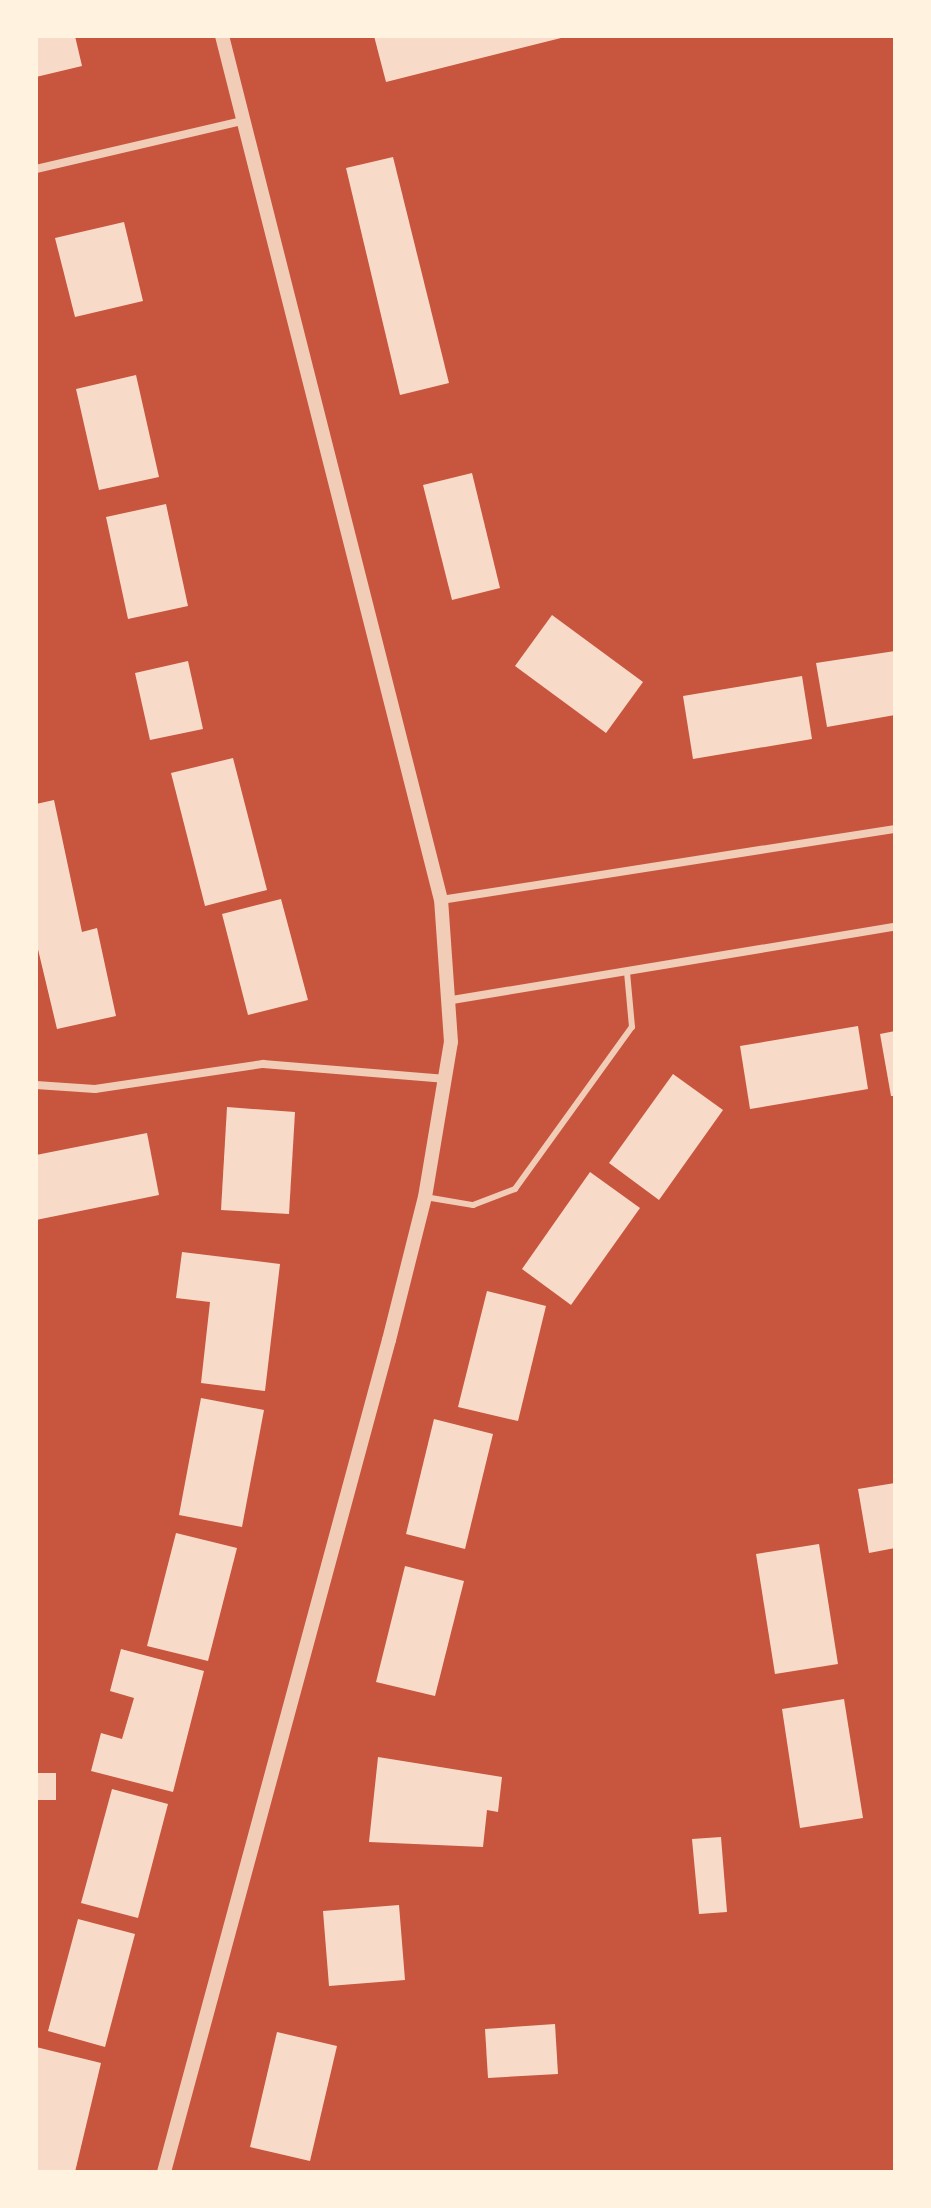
<!DOCTYPE html>
<html>
<head>
<meta charset="utf-8">
<style>
	body { margin:0 }
	#map { position:relative; width:931px; height:2208px; overflow:hidden; background:#c8553d; font-family:Commissioner,sans-serif }
	div>[style] { position:absolute }
	.building>* { inset:0; background:#f7dbc8 }
	.service>* { height:6px; margin:-3px; padding:0 3px; transform-origin:3px; border-radius:3px; background:#f1ccb7 }
	.minor>* { height:8px; margin:-4px; padding:0 4px; transform-origin:4px; border-radius:4px; background:#f1ccb7 }
	.tertiary>* { height:14px; margin:-7px; padding:0 7px; transform-origin:7px; border-radius:7px; background:#f1ccb7 }
	span { translate:-50% -50%; white-space:nowrap; text-align:center; line-height:1.15; -webkit-text-stroke:6px #fff3e0; paint-order:stroke }
	.frame { position:absolute; inset:0; border:38px solid #fff3e0; pointer-events:none }
</style>
</head>
<body>
<div id="map">
	<div class="building">
		<div style="clip-path:polygon(36px 36px,75px 36px,82px 66px,36px 77px)"></div>
		<div style="clip-path:polygon(374px 36px,565px 36px,565px 37px,386px 82px)"></div>
		<div style="clip-path:polygon(393px 157px,449px 383px,400px 395px,346px 168px)"></div>
		<div style="clip-path:polygon(124px 222px,143px 301px,75px 317px,55px 238px)"></div>
		<div style="clip-path:polygon(136px 375px,159px 477px,99px 490px,76px 389px)"></div>
		<div style="clip-path:polygon(472px 473px,500px 588px,452px 600px,423px 485px)"></div>
		<div style="clip-path:polygon(166px 504px,188px 606px,128px 619px,106px 517px)"></div>
		<div style="clip-path:polygon(552px 615px,643px 682px,606px 733px,515px 666px)"></div>
		<div style="clip-path:polygon(895px 651px,895px 715px,827px 727px,816px 663px)"></div>
		<div style="clip-path:polygon(188px 661px,203px 729px,150px 740px,135px 673px)"></div>
		<div style="clip-path:polygon(802px 676px,812px 739px,693px 759px,683px 696px)"></div>
		<div style="clip-path:polygon(233px 758px,267px 890px,205px 906px,171px 773px)"></div>
		<div style="clip-path:polygon(54px 800px,82px 932px,97px 928px,116px 1016px,57px 1029px,36px 941px,36px 804px)"></div>
		<div style="clip-path:polygon(281px 899px,308px 1000px,248px 1015px,222px 914px)"></div>
		<div style="clip-path:polygon(858px 1026px,868px 1089px,750px 1109px,740px 1046px)"></div>
		<div style="clip-path:polygon(895px 1031px,895px 1096px,891px 1096px,880px 1034px)"></div>
		<div style="clip-path:polygon(673px 1074px,723px 1110px,659px 1200px,609px 1163px)"></div>
		<div style="clip-path:polygon(227px 1107px,295px 1112px,289px 1214px,221px 1210px)"></div>
		<div style="clip-path:polygon(147px 1133px,159px 1195px,36px 1220px,36px 1155px)"></div>
		<div style="clip-path:polygon(590px 1172px,640px 1208px,571px 1305px,522px 1269px)"></div>
		<div style="clip-path:polygon(182px 1252px,280px 1264px,265px 1391px,201px 1383px,210px 1302px,176px 1298px)"></div>
		<div style="clip-path:polygon(487px 1291px,546px 1306px,518px 1421px,458px 1407px)"></div>
		<div style="clip-path:polygon(201px 1398px,264px 1410px,242px 1527px,179px 1515px)"></div>
		<div style="clip-path:polygon(434px 1419px,493px 1434px,465px 1549px,406px 1534px)"></div>
		<div style="clip-path:polygon(895px 1483px,895px 1548px,869px 1553px,858px 1489px)"></div>
		<div style="clip-path:polygon(176px 1533px,237px 1548px,208px 1661px,147px 1646px)"></div>
		<div style="clip-path:polygon(819px 1544px,838px 1664px,775px 1674px,756px 1554px)"></div>
		<div style="clip-path:polygon(405px 1566px,464px 1581px,435px 1696px,376px 1682px)"></div>
		<div style="clip-path:polygon(121px 1649px,204px 1671px,173px 1792px,91px 1771px,101px 1733px,122px 1739px,134px 1698px,110px 1691px)"></div>
		<div style="clip-path:polygon(844px 1699px,863px 1818px,800px 1828px,782px 1709px)"></div>
		<div style="clip-path:polygon(378px 1757px,502px 1777px,498px 1812px,487px 1810px,483px 1847px,369px 1842px)"></div>
		<div style="clip-path:polygon(36px 1773px,56px 1773px,56px 1800px,36px 1800px)"></div>
		<div style="clip-path:polygon(112px 1789px,168px 1804px,138px 1918px,81px 1903px)"></div>
		<div style="clip-path:polygon(721px 1837px,727px 1912px,699px 1914px,692px 1839px)"></div>
		<div style="clip-path:polygon(399px 1905px,405px 1980px,329px 1986px,323px 1911px)"></div>
		<div style="clip-path:polygon(78px 1919px,135px 1934px,105px 2047px,48px 2031px)"></div>
		<div style="clip-path:polygon(555px 2024px,558px 2074px,488px 2078px,485px 2029px)"></div>
		<div style="clip-path:polygon(277px 2032px,337px 2046px,310px 2161px,250px 2147px)"></div>
		<div style="clip-path:polygon(36px 2047px,101px 2063px,75px 2172px,36px 2170px)"></div>
	</div>
	<div class="service">
		<div style="left:425px;top:1197px;width:49px;rotate:9.5deg"></div>
		<div style="left:473px;top:1205px;width:45px;rotate:-20.9deg"></div>
		<div style="left:515px;top:1189px;width:200px;rotate:-54.2deg"></div>
		<div style="left:632px;top:1027px;width:55px;rotate:-95.2deg"></div>
	</div>
	<div class="minor">
		<div style="left:36px;top:169px;width:212px;rotate:-13.1deg"></div>
		<div style="left:441px;top:900px;width:460px;rotate:-8.9deg"></div>
		<div style="left:452px;top:1000px;width:449px;rotate:-9.4deg"></div>
		<div style="left:36px;top:1085px;width:59px;rotate:3.9deg"></div>
		<div style="left:95px;top:1089px;width:170px;rotate:-8.5deg"></div>
		<div style="left:263px;top:1064px;width:184px;rotate:4.7deg"></div>
	</div>
	<div class="tertiary">
		<div style="left:164px;top:2172px;width:862px;rotate:-74.87deg"></div>
		<div style="left:389px;top:1340px;width:147px;rotate:-75.9deg"></div>
		<div style="left:425px;top:1197px;width:157px;rotate:-80.5deg"></div>
		<div style="left:451px;top:1042px;width:142px;rotate:-94deg"></div>
		<div style="left:441px;top:900px;width:891px;rotate:-104.22deg"></div>
	</div>
	<div class="frame"></div>
</div>
</body>
</html>
